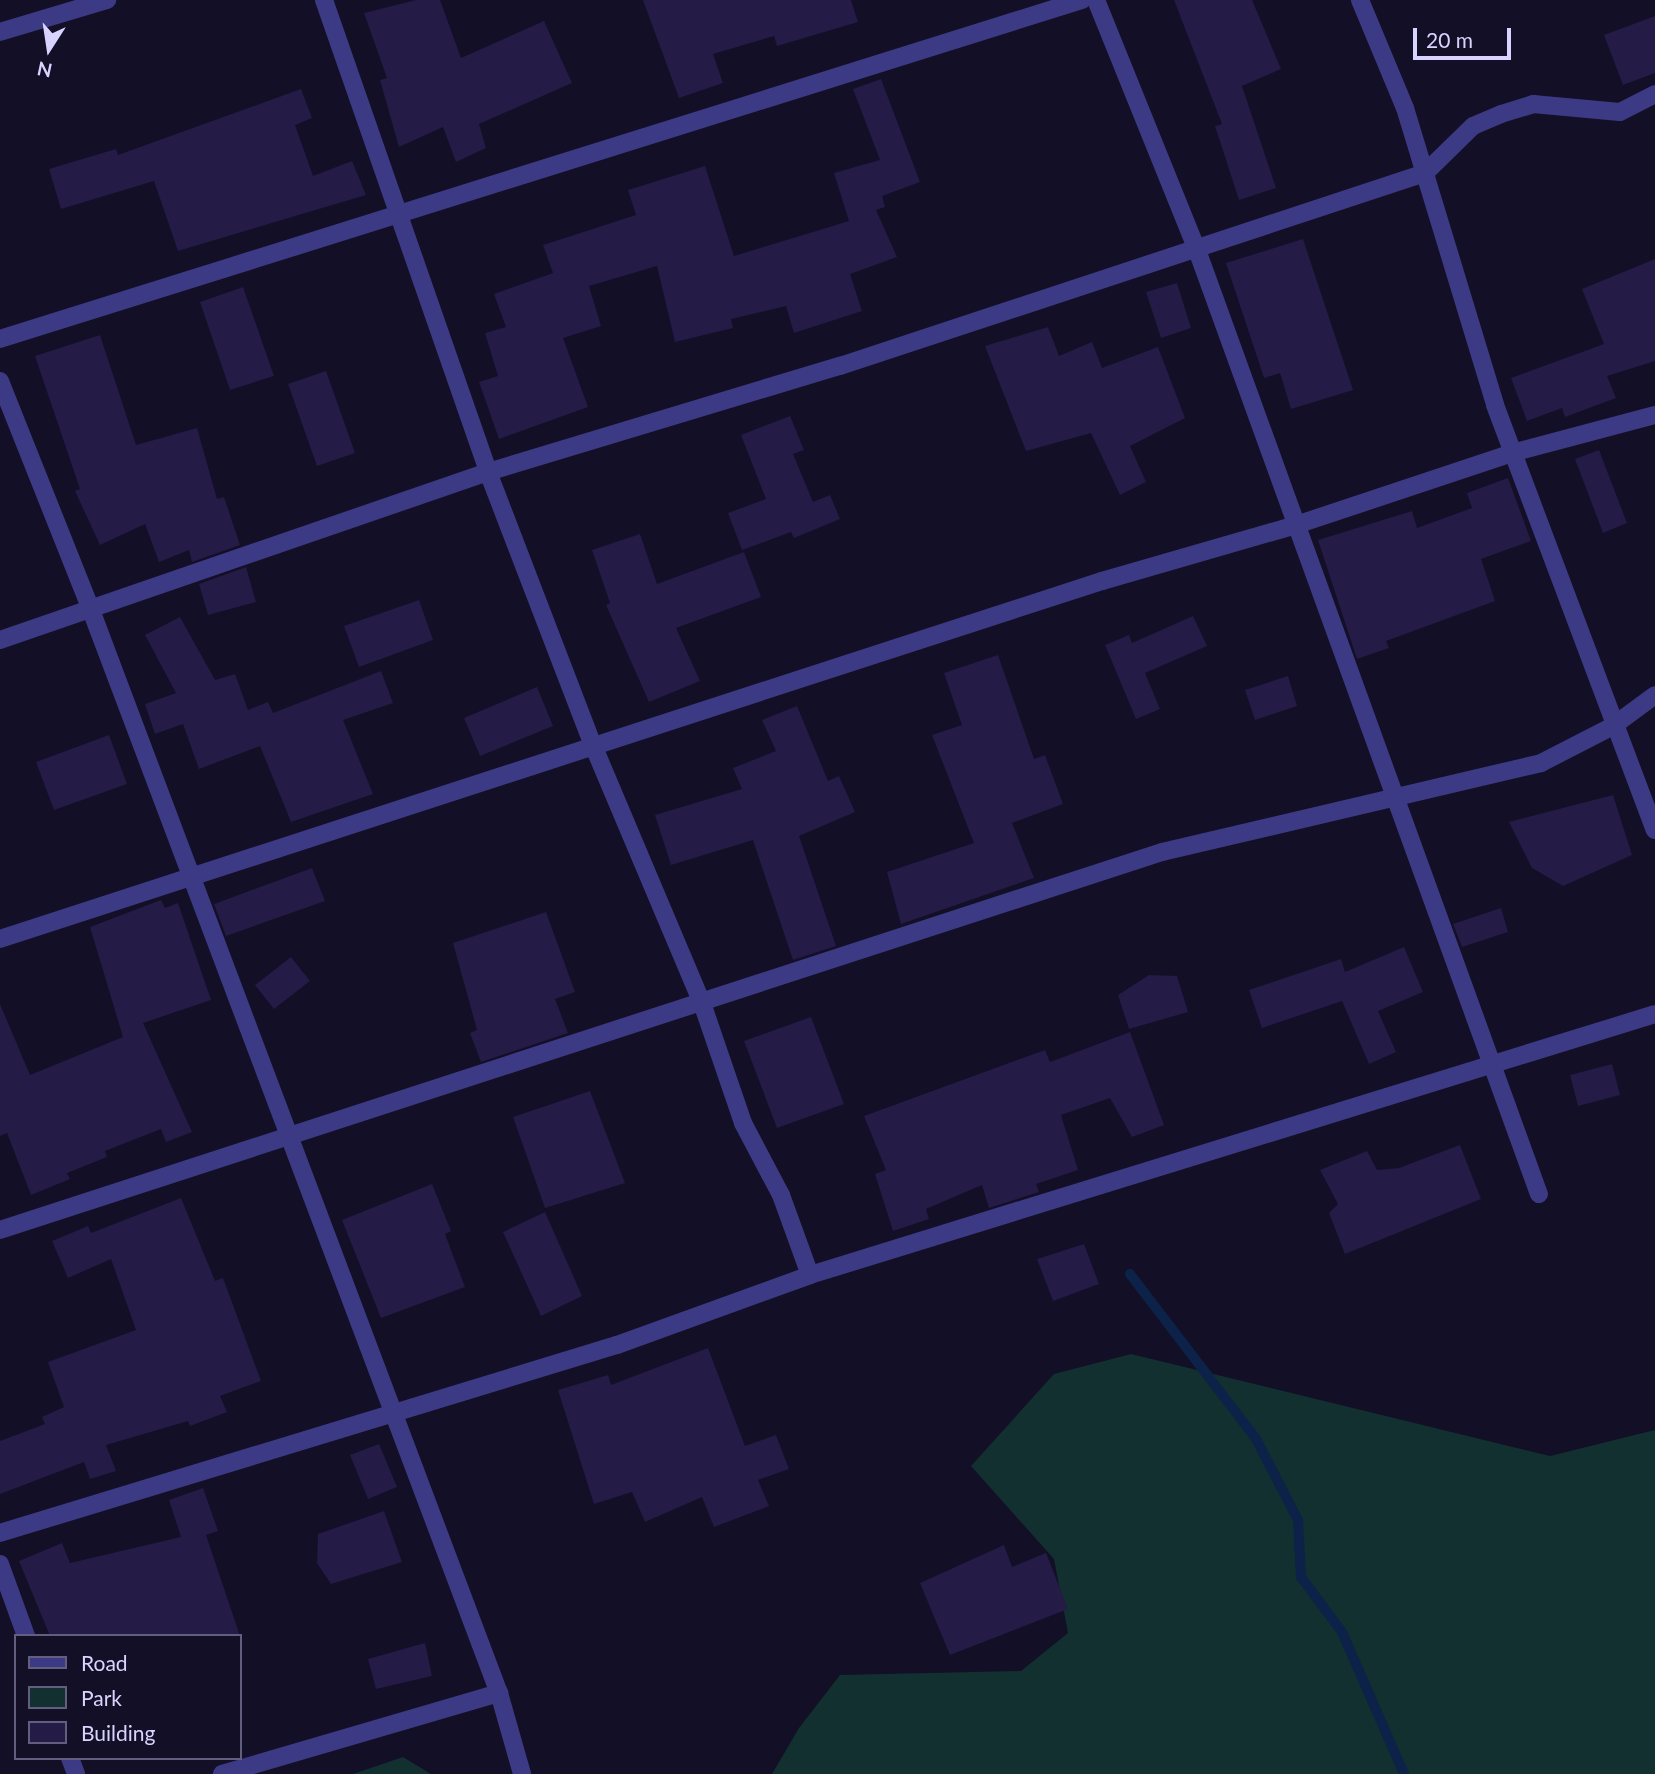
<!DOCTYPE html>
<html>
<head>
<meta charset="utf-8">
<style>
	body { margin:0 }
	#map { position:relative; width:1655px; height:1774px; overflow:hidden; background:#130f26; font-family:Lato,sans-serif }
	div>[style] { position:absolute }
	.green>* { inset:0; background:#12302f }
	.stream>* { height:10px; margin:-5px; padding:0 5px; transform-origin:5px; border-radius:5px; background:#0c2248 }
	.building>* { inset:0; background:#241b47 }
	.minor>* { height:18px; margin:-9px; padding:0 9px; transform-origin:9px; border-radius:9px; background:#3d3a85 }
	span { translate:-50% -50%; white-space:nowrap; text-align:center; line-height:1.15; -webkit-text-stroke:5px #130f26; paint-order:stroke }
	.legend { position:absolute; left:14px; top:1634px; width:228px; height:126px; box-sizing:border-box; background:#130f26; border:2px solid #625e7d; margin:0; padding:9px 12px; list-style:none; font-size:21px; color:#d9d4ff }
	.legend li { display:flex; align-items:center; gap:14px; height:35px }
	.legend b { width:35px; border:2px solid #625e7d }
	.north { position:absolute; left:14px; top:14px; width:70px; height:70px; -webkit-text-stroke:5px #130f26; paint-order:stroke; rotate:192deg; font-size:19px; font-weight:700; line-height:28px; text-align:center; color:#d9d4ff }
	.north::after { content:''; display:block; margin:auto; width:24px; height:32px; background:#d9d4ff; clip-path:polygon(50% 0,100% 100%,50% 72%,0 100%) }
	.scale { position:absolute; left:1413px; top:28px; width:98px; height:32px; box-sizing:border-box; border:4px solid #d9d4ff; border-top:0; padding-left:9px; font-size:21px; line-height:24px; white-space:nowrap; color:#d9d4ff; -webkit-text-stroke:5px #130f26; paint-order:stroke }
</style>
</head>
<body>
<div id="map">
	<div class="green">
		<div style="clip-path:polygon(1131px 1354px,1550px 1456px,1655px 1430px,1655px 1774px,772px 1774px,799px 1728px,840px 1675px,1021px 1671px,1068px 1633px,1054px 1559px,971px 1466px,1054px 1374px)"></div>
		<div style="clip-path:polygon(403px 1757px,431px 1774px,353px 1774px)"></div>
	</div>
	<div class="stream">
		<div style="left:1130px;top:1274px;width:208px;rotate:52.6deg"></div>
		<div style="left:1256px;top:1439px;width:91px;rotate:62.6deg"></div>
		<div style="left:1298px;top:1520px;width:57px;rotate:87deg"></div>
		<div style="left:1301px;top:1577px;width:69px;rotate:53.3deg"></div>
		<div style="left:1342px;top:1632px;width:155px;rotate:66.4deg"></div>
	</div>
	<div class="building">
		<div style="clip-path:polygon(416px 0,440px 0,461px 58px,544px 21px,572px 83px,479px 124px,486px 148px,456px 162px,443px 127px,399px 147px,380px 80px,387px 78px,364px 13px)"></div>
		<div style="clip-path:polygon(643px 0,851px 0,858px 22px,777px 46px,774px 36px,713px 54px,723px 83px,679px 98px)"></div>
		<div style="clip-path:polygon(1174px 0,1252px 0,1281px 69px,1242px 86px,1276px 188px,1239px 200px,1215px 126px,1222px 124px)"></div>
		<div style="clip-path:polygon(1655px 16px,1655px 73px,1623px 85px,1604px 35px)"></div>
		<div style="clip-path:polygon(881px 79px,920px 182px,882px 196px,885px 207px,876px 210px,897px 257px,850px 274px,862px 311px,794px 333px,786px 306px,731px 319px,733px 328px,675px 342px,657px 266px,589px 286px,601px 326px,563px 338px,588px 407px,499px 439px,479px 382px,498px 376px,485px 333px,506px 327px,494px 294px,553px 273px,543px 245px,636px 215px,628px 190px,705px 166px,734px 256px,849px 221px,834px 173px,880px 160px,853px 89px)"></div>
		<div style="clip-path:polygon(301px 89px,312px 118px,295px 125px,313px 176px,352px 161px,366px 195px,178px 251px,154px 181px,61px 209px,49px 169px,116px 149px,118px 155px)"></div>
		<div style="clip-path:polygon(1303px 239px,1353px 390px,1291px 409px,1280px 373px,1264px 378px,1226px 263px)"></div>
		<div style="clip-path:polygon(1655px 259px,1655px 361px,1607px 376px,1616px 398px,1565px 417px,1562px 408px,1527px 421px,1511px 378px,1604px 344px,1582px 289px)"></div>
		<div style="clip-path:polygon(1177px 283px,1191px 328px,1161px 338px,1146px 292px)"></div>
		<div style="clip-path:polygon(243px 287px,274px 376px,230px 390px,200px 302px)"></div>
		<div style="clip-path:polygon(1048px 327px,1059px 356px,1092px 342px,1102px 368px,1158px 347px,1185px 418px,1130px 446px,1146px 482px,1120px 495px,1091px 433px,1026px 451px,985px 346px)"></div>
		<div style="clip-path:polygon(100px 335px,136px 445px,197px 428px,217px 499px,224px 497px,240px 545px,192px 562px,189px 550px,159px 562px,145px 524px,100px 545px,75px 491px,80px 489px,35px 356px)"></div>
		<div style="clip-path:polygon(326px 371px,355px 453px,317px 466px,288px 384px)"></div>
		<div style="clip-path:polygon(790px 416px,804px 450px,793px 454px,813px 502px,830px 495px,840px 519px,794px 538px,791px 532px,742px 550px,728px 513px,766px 499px,741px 435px)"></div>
		<div style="clip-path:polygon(1599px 450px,1627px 523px,1603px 533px,1575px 459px)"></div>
		<div style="clip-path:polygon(1508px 478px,1531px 541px,1481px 559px,1495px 601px,1386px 641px,1389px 648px,1357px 659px,1318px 540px,1412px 511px,1417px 528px,1472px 508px,1467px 493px)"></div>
		<div style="clip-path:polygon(640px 534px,657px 584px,744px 552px,761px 597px,676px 628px,700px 681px,649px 702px,606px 605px,610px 603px,592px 550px)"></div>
		<div style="clip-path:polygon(246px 567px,256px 602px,208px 615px,199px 584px)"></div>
		<div style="clip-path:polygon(419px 600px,433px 640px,359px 667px,344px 626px)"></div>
		<div style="clip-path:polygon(1193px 616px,1207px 646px,1145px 673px,1160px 709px,1136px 719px,1105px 645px,1129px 635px,1132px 643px)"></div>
		<div style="clip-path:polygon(180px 617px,215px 680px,235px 674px,248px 710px,268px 702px,273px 713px,381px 671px,393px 703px,343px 720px,373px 794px,291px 822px,260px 746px,199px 769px,183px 724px,155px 734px,145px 704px,176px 693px,145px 635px)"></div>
		<div style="clip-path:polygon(998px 655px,1034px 759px,1045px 755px,1063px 804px,1012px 823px,1034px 878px,901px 924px,887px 872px,974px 843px,932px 735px,962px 725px,944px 673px)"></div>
		<div style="clip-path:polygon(1288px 676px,1297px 706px,1255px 720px,1245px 690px)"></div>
		<div style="clip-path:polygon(537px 687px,553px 726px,480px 756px,464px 718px)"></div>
		<div style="clip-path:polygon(797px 706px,828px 781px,839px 776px,855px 812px,799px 836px,836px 946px,793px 960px,753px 840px,671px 865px,655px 815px,742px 789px,733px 768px,776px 751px,762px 720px)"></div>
		<div style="clip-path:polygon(109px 735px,127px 784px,54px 810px,36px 762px)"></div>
		<div style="clip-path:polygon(1613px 795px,1632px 855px,1563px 886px,1532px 868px,1509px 822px)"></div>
		<div style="clip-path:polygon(312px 868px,325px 901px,226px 936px,214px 904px)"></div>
		<div style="clip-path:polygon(161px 900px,165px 908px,178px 903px,211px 1000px,143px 1023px,192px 1132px,166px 1142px,161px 1129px,105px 1151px,107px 1157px,67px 1173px,70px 1179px,31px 1195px,7px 1133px,0 1136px,0 1004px,30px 1075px,123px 1037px,90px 927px)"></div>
		<div style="clip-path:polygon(1501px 908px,1508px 932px,1462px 947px,1453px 924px)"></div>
		<div style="clip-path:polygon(546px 912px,575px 992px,555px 999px,568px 1033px,481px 1062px,470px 1033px,477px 1030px,453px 943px)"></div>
		<div style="clip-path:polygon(1404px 947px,1423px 992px,1378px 1011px,1396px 1052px,1369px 1064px,1342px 1001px,1262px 1028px,1249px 990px,1341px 959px,1345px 972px)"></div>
		<div style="clip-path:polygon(291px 957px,310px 981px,274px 1009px,255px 985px)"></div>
		<div style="clip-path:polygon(1149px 975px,1177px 976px,1188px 1012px,1129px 1029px,1118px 995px)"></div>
		<div style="clip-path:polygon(811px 1017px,844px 1104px,777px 1128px,744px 1041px)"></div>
		<div style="clip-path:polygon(1130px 1032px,1164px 1125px,1132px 1137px,1110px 1098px,1061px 1115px,1078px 1170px,1036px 1184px,1039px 1192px,989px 1208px,982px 1185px,926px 1209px,929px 1219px,893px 1231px,875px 1174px,886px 1170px,864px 1116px,1045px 1050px,1050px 1062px)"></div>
		<div style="clip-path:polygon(1612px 1064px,1620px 1095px,1578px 1106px,1570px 1075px)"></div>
		<div style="clip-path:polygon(590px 1091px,625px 1183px,545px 1208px,513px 1117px)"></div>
		<div style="clip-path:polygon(1460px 1145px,1481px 1199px,1345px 1254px,1329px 1213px,1338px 1204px,1320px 1170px,1367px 1151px,1377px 1170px,1399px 1168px)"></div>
		<div style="clip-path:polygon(432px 1184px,451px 1231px,445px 1234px,465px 1287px,381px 1318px,342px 1220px)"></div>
		<div style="clip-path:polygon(181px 1198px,215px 1281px,223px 1278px,261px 1381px,220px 1396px,227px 1412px,190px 1426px,188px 1421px,106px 1445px,116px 1471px,90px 1479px,84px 1462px,0 1494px,0 1441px,45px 1424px,42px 1417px,64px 1407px,48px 1362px,136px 1330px,111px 1259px,68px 1278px,52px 1241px,88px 1226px,91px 1233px)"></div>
		<div style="clip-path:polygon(545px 1212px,582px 1296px,541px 1316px,503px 1232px)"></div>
		<div style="clip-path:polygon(1084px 1244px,1099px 1284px,1053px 1301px,1037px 1259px)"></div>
		<div style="clip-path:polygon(708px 1348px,745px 1446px,776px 1435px,789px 1469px,758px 1480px,769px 1506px,714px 1527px,702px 1497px,645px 1522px,632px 1492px,594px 1504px,558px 1390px,608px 1375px,611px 1385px)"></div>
		<div style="clip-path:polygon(379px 1444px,397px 1487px,368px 1499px,350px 1455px)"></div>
		<div style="clip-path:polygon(203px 1488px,218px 1531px,206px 1535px,240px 1636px,50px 1636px,19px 1561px,62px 1543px,70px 1563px,181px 1537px,169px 1500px)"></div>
		<div style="clip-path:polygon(384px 1511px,402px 1562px,331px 1584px,317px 1563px,318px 1534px)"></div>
		<div style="clip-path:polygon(1004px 1545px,1012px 1567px,1046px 1553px,1068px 1609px,950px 1655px,920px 1583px)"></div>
		<div style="clip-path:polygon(425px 1643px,432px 1676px,376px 1689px,368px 1659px)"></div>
	</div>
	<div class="minor">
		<div style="left:324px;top:0;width:500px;rotate:70.8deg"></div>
		<div style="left:488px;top:472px;width:292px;rotate:69deg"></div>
		<div style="left:593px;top:745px;width:280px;rotate:67.1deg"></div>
		<div style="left:702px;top:1003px;width:127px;rotate:71.1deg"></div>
		<div style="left:743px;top:1123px;width:81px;rotate:62.2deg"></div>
		<div style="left:781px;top:1195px;width:85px;rotate:70.1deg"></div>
		<div style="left:1096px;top:0;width:270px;rotate:68deg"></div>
		<div style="left:1197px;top:250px;width:1004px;rotate:70.09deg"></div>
		<div style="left:1360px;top:0;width:117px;rotate:67.4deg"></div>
		<div style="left:1405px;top:108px;width:310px;rotate:73.1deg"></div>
		<div style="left:1495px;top:405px;width:454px;rotate:69.4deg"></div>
		<div style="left:0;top:32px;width:112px;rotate:-16.7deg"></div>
		<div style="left:0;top:339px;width:1134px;rotate:-17.4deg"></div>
		<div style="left:0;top:381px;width:246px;rotate:68.3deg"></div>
		<div style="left:91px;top:610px;width:1157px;rotate:69.36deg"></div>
		<div style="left:499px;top:1693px;width:84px;rotate:74.1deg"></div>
		<div style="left:0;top:640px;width:516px;rotate:-19deg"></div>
		<div style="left:488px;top:472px;width:368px;rotate:-16.8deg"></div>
		<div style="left:840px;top:366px;width:616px;rotate:-18.26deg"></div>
		<div style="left:1425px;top:173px;width:67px;rotate:-44.4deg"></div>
		<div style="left:1473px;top:126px;width:30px;rotate:-23deg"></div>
		<div style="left:1501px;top:114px;width:34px;rotate:-17deg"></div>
		<div style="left:1533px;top:104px;width:87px;rotate:5.3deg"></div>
		<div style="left:1620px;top:112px;width:39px;rotate:-27deg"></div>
		<div style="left:0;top:939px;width:1159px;rotate:-18deg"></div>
		<div style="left:1102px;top:581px;width:202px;rotate:-16.1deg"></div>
		<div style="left:1296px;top:525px;width:228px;rotate:-18.4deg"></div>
		<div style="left:1512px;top:453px;width:148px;rotate:-14.9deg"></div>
		<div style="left:0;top:1230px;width:1222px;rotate:-18.02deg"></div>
		<div style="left:1162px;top:852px;width:389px;rotate:-13.2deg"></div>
		<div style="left:1541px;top:763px;width:81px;rotate:-27.2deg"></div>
		<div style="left:1613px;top:726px;width:52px;rotate:-36.4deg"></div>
		<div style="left:0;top:1533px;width:645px;rotate:-16.95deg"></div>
		<div style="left:617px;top:1345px;width:205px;rotate:-19.9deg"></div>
		<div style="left:810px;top:1275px;width:884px;rotate:-17.16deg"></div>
		<div style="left:0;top:1564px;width:77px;rotate:70.1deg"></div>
		<div style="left:70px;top:1758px;width:17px;rotate:69deg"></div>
		<div style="left:222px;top:1774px;width:289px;rotate:-16.3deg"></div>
	</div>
	<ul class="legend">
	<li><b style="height:9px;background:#3d3a85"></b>Road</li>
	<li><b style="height:19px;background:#12302f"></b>Park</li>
	<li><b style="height:19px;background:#241b47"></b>Building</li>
	</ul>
	<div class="north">N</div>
	<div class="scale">20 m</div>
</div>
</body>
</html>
